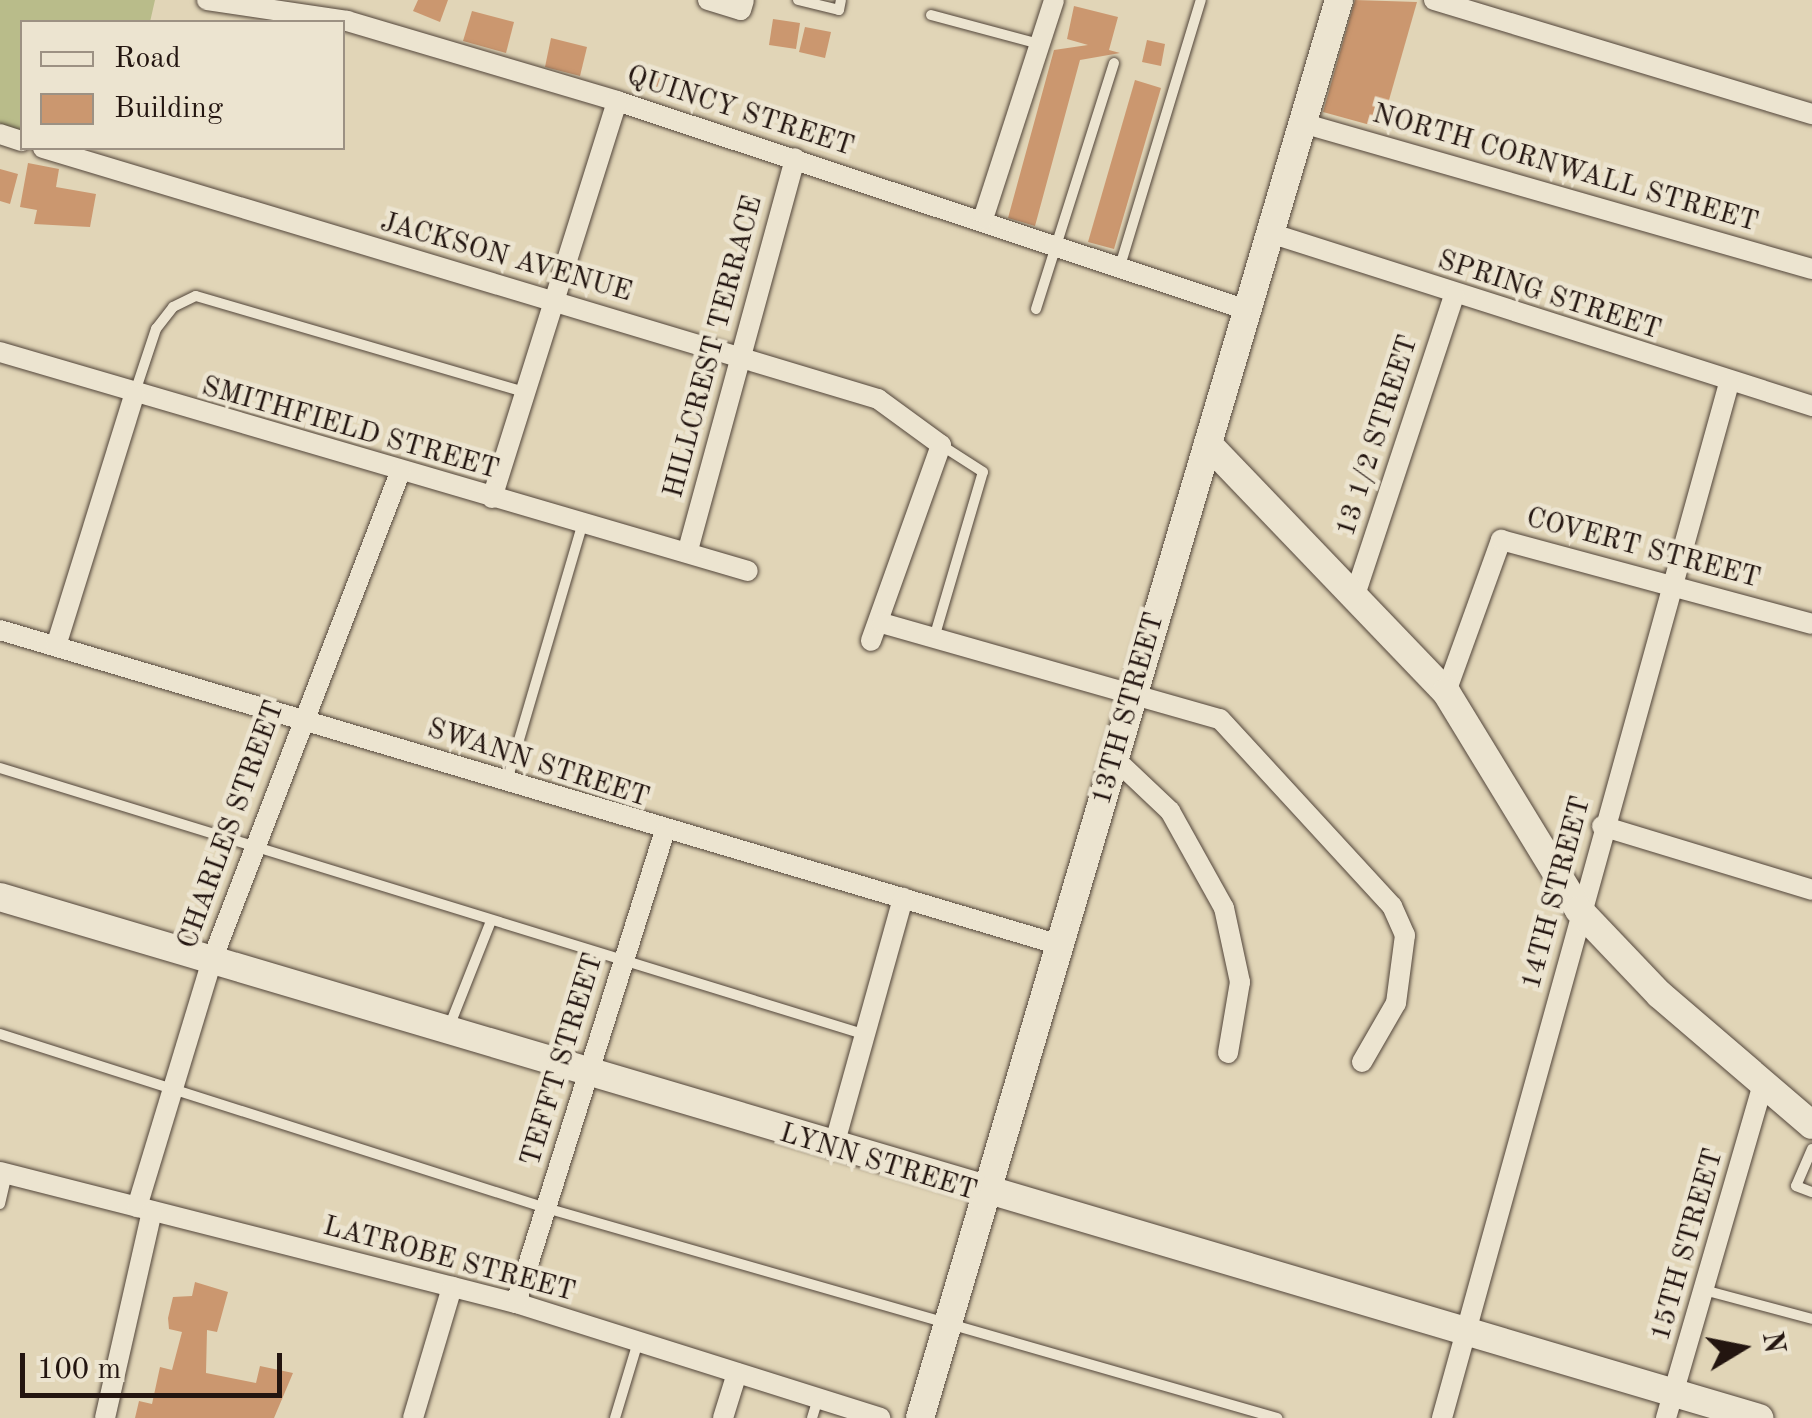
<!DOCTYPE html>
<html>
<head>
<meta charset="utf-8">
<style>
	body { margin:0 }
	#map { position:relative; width:1812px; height:1418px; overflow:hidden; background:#e1d5b7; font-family:"Old Standard TT",serif }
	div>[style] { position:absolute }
	.green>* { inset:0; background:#b9bc8a }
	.building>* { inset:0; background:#cb976f }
	.roads { filter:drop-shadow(0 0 2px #52453a) drop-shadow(0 0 2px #52453a) }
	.lane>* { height:10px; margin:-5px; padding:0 5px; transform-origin:5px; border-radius:5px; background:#ece4d0 }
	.street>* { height:20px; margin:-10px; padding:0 10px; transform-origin:10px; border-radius:10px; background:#ece4d0 }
	.secondary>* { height:28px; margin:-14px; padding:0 14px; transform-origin:14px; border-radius:14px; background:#ece4d0 }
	span { translate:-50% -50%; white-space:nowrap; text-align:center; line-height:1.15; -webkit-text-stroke:9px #ece4d0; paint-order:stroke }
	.street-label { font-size:28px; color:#231510 }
	.legend { position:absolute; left:20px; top:20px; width:325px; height:130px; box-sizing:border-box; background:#ece4d0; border:2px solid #9c9183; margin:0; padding:12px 18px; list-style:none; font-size:30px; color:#231510 }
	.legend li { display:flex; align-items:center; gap:20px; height:50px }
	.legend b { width:50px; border:2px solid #9c9183 }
	.north { position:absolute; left:1692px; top:1298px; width:100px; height:100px; -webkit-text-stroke:8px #ece4d0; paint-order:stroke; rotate:80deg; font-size:28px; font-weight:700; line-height:40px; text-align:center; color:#231510 }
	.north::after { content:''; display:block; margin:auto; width:35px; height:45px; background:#231510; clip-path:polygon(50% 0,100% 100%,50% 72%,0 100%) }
	.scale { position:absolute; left:20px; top:1353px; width:262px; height:45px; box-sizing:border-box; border:5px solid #231510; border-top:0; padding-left:12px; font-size:30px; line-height:35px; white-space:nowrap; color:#231510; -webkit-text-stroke:8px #ece4d0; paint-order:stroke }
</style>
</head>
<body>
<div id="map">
	<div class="green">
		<div style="clip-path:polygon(0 0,155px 0,150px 22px,22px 22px,22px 141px,0 134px)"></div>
	</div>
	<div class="building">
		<div style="clip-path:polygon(418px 0,448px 0,440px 22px,413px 11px)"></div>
		<div style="clip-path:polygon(1355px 0,1417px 2px,1381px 128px,1323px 112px)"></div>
		<div style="clip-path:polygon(1074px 6px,1118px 17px,1109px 50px,1120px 53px,1080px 60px,1035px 226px,1008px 218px,1054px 50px,1088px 45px,1067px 39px)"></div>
		<div style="clip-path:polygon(472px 11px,514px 22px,506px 53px,463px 41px)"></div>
		<div style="clip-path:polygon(773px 19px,800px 23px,796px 49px,769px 45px)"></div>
		<div style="clip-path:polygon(805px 27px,831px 32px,825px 58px,799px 52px)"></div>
		<div style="clip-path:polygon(551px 38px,587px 47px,580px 76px,545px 67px)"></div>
		<div style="clip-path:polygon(1147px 40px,1165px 44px,1161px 66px,1142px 62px)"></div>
		<div style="clip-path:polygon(654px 71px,687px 78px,681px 101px,649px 94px)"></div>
		<div style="clip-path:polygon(1135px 80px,1161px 88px,1114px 249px,1088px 242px)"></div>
		<div style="clip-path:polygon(28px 163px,59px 169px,56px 187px,96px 194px,90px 227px,34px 224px,37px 210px,20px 207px)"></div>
		<div style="clip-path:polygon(0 169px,18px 174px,10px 204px,0 201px)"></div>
		<div style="clip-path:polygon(195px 1282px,228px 1292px,217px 1332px,207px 1330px,206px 1373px,256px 1383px,260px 1366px,293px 1373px,274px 1418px,135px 1418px,139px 1401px,152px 1404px,160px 1367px,172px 1370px,182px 1332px,169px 1329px,168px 1318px,173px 1297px,192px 1296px)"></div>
	</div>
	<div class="roads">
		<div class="lane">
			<div style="left:798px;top:0;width:42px;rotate:13.7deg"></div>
			<div style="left:839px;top:10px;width:10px;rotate:-79deg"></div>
			<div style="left:931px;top:15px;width:112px;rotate:15deg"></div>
			<div style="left:1120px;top:266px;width:278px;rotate:-73.1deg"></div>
			<div style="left:1036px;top:309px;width:258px;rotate:-72.4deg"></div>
			<div style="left:134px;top:395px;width:70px;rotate:-71.6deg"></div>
			<div style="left:156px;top:329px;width:28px;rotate:-52deg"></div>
			<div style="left:173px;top:307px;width:25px;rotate:-26deg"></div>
			<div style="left:196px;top:296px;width:346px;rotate:16.3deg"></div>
			<div style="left:934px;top:638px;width:173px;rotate:-73.6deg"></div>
			<div style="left:983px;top:472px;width:50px;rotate:-147.3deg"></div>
			<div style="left:0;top:768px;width:903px;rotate:17.13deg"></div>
			<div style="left:506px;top:784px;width:269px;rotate:-73.6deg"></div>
			<div style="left:449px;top:1027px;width:114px;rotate:-68.4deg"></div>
			<div style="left:0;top:1034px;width:573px;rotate:17.68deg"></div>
			<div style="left:546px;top:1208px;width:761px;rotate:16.03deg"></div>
			<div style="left:1812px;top:1149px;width:40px;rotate:113.4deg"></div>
			<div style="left:1796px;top:1186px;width:17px;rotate:21deg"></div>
			<div style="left:0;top:1204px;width:31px;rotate:-77deg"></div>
			<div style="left:1704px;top:1290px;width:112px;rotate:15deg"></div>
			<div style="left:615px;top:1418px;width:79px;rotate:-73.2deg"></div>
			<div style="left:812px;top:1418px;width:21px;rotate:-73deg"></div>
		</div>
		<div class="street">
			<div style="left:207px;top:0;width:142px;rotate:8.5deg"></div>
			<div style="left:347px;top:21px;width:282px;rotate:16.5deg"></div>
			<div style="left:617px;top:101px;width:664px;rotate:18.35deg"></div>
			<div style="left:708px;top:0;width:34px;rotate:17deg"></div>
			<div style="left:741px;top:10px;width:10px;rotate:-73deg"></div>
			<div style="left:1434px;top:0;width:395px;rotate:16.8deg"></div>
			<div style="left:1302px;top:123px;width:530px;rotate:15.98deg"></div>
			<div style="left:0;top:134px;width:23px;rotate:18deg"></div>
			<div style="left:43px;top:148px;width:872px;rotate:16.73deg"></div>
			<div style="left:878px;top:399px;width:78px;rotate:36.1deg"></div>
			<div style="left:941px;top:445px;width:208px;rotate:109.7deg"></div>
			<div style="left:983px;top:219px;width:230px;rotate:-72deg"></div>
			<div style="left:1270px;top:233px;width:569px;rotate:17.7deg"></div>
			<div style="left:0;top:352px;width:779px;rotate:16.32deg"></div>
			<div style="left:492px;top:498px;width:416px;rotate:-72.5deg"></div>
			<div style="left:688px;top:550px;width:406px;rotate:-74.7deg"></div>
			<div style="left:1355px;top:595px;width:316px;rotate:-71.7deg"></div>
			<div style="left:882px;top:623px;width:351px;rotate:15.9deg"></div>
			<div style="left:1220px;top:719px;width:254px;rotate:47.4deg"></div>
			<div style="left:1392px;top:906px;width:32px;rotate:66deg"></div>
			<div style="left:1405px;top:935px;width:69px;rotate:97.5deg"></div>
			<div style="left:1396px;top:1003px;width:68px;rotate:120deg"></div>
			<div style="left:0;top:630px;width:1106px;rotate:16.55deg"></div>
			<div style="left:56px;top:646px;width:263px;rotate:-72.7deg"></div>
			<div style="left:1446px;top:692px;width:162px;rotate:-70.1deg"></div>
			<div style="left:1501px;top:540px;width:322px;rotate:15.1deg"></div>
			<div style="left:1115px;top:759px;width:76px;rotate:43.4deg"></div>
			<div style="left:1170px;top:811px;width:111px;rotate:60.9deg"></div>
			<div style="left:1224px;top:908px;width:76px;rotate:77.8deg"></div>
			<div style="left:1240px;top:982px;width:72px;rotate:99.6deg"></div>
			<div style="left:1602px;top:826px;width:220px;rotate:16.9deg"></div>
			<div style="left:833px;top:1149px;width:261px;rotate:-74.4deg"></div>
			<div style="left:0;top:1172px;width:532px;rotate:14.25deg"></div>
			<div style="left:516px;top:1303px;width:382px;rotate:17.5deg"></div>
			<div style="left:137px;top:1207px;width:258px;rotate:-73.1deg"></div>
			<div style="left:212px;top:960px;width:525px;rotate:-68.91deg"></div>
			<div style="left:516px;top:1303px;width:493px;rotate:-72.5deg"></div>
			<div style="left:105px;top:1418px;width:212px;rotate:-77.2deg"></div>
			<div style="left:413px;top:1418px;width:137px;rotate:-73.4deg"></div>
			<div style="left:723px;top:1418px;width:47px;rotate:-72.7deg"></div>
			<div style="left:1442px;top:1418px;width:1074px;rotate:-74.5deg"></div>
			<div style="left:1666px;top:1418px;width:344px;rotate:-73.8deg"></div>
		</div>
		<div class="secondary">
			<div style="left:1208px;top:444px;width:344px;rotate:46.2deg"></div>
			<div style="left:1446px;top:692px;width:255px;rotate:58.6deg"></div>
			<div style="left:1579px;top:910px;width:116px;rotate:46.4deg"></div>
			<div style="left:1659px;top:994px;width:201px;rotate:40.6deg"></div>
			<div style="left:0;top:897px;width:1835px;rotate:16.5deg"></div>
			<div style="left:920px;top:1418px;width:1479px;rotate:-73.54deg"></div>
		</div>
	</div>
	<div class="street-label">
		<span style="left:740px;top:112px;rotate:18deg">QUINCY STREET</span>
		<span style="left:1565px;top:169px;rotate:16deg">NORTH CORNWALL STREET</span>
		<span style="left:506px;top:258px;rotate:16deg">JACKSON AVENUE</span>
		<span style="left:1549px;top:296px;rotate:18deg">SPRING STREET</span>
		<span style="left:714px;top:347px;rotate:-75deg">HILLCREST TERRACE</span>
		<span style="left:350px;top:429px;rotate:16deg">SMITHFIELD STREET</span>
		<span style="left:1378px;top:436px;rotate:-72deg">13 1/2 STREET</span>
		<span style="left:1643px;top:549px;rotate:15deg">COVERT STREET</span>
		<span style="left:1129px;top:709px;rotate:-74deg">13TH STREET</span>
		<span style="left:538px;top:764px;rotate:18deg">SWANN STREET</span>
		<span style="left:232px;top:825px;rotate:-70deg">CHARLES STREET</span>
		<span style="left:1557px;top:893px;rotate:-75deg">14TH STREET</span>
		<span style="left:563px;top:1060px;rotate:-73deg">TEFFT STREET</span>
		<span style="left:878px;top:1163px;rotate:17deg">LYNN STREET</span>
		<span style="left:1688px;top:1245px;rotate:-74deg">15TH STREET</span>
		<span style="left:449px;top:1260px;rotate:15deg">LATROBE STREET</span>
	</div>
	<ul class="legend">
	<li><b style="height:12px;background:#ece4d0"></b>Road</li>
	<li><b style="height:28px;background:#cb976f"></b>Building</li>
	</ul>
	<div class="north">N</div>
	<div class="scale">100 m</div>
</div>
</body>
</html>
